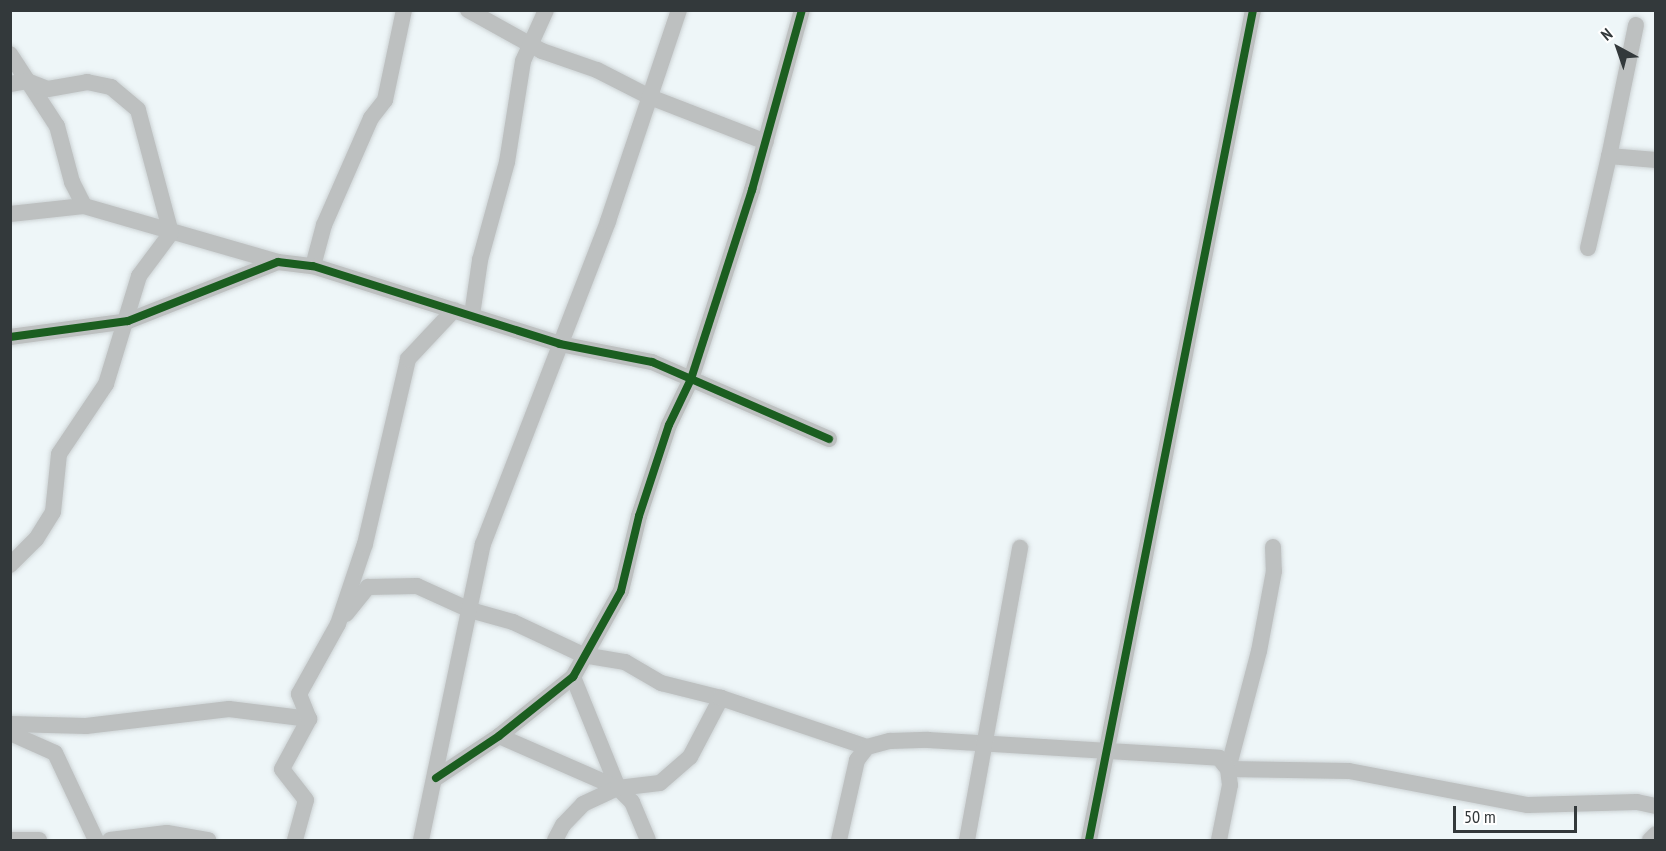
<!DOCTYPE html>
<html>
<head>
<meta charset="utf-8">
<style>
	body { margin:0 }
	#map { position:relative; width:1666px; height:851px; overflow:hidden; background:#eef6f8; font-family:"PT Sans Narrow",sans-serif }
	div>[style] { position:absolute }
	.roads { filter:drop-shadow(0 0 2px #cdd3d5) drop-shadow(0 0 2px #cdd3d5) }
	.minor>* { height:16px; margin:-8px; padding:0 8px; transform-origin:8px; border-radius:8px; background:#bdc0c0 }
	.cycleway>* { height:8px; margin:-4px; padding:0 4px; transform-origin:4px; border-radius:4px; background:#1b5e20 }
	span { translate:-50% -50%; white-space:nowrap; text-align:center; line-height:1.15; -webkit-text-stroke:5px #fff; paint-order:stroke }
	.frame { position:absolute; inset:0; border:12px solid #33393b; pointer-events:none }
	.north { position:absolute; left:1588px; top:18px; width:60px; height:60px; -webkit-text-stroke:4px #fff; paint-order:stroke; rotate:320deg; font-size:16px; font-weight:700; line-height:24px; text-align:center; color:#33393b }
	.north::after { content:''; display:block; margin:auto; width:21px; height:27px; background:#33393b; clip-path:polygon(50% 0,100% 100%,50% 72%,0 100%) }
	.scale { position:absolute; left:1453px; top:806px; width:124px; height:27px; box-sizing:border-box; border:3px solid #33393b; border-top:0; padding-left:8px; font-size:18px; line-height:21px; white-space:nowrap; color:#33393b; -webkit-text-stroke:4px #fff; paint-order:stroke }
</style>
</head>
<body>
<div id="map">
	<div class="roads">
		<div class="minor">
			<div style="left:468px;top:10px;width:85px;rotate:29deg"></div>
			<div style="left:542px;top:51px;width:58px;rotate:19.1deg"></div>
			<div style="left:597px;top:70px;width:59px;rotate:27deg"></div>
			<div style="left:650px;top:97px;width:124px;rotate:21.2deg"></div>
			<div style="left:1636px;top:25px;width:134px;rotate:101.6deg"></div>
			<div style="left:1609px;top:156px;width:47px;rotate:4.9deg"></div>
			<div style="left:10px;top:54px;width:86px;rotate:56.9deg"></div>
			<div style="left:57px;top:126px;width:58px;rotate:75deg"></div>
			<div style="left:72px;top:182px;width:27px;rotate:63deg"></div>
			<div style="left:84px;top:206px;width:202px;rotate:16.1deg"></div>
			<div style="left:10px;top:84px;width:17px;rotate:-10deg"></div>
			<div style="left:27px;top:81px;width:22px;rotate:21deg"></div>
			<div style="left:48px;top:89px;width:40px;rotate:-10deg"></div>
			<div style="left:87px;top:82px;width:25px;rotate:12deg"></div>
			<div style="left:111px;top:87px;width:35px;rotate:40deg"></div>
			<div style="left:138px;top:110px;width:127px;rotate:75deg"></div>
			<div style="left:171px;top:233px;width:54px;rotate:126.7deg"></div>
			<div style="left:139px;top:276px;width:113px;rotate:107deg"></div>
			<div style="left:106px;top:384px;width:84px;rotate:123.9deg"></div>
			<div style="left:59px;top:454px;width:58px;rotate:95.9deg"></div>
			<div style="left:53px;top:512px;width:32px;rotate:122deg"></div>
			<div style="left:36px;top:539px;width:37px;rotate:135deg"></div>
			<div style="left:10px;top:214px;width:74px;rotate:-6.2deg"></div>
			<div style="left:1588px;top:248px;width:94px;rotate:-77.1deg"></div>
			<div style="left:313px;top:266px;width:42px;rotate:-75deg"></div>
			<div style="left:324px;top:225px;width:117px;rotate:-66.3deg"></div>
			<div style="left:371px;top:118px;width:23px;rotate:-52deg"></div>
			<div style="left:385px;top:100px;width:92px;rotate:-78.1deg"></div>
			<div style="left:472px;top:315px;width:56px;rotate:-81.7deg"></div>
			<div style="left:480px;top:260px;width:102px;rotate:-74.6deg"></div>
			<div style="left:507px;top:162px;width:102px;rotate:-81deg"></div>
			<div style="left:523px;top:61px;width:56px;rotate:-65.7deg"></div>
			<div style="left:10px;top:337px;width:119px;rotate:-7.7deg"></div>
			<div style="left:128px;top:321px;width:161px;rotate:-21.5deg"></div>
			<div style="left:278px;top:262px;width:35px;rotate:7deg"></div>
			<div style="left:313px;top:266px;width:259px;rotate:17.5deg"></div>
			<div style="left:560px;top:344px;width:94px;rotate:11.1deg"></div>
			<div style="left:652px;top:362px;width:193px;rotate:23.5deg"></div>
			<div style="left:1273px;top:547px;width:24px;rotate:88deg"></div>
			<div style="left:1274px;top:571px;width:81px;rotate:100.6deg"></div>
			<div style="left:1259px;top:651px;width:122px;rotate:104.7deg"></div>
			<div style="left:1228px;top:769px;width:121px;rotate:0.9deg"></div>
			<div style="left:1349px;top:771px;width:182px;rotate:10.8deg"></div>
			<div style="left:1528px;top:805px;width:109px;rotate:-1.6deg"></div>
			<div style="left:1637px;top:802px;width:19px;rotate:12deg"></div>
			<div style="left:346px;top:614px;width:35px;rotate:-51deg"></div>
			<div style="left:368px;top:587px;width:49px;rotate:-1.2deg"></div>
			<div style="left:417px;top:586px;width:58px;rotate:24.4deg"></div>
			<div style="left:470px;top:610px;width:45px;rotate:15.6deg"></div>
			<div style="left:513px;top:622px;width:77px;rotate:25.2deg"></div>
			<div style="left:583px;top:655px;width:43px;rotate:9.5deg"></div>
			<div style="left:625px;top:662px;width:42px;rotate:30.3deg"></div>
			<div style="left:661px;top:683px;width:62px;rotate:14deg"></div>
			<div style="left:573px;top:677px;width:120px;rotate:67.9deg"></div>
			<div style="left:10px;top:724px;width:76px;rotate:1.5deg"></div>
			<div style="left:86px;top:726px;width:144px;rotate:-6.8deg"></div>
			<div style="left:229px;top:709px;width:81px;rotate:7.1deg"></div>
			<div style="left:10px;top:733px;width:49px;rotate:24deg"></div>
			<div style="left:55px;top:753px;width:96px;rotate:64.8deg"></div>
			<div style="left:499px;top:736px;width:130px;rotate:23.6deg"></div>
			<div style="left:618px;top:788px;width:20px;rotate:45deg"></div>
			<div style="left:632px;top:802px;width:41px;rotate:67.2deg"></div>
			<div style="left:436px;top:778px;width:76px;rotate:-33.7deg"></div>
			<div style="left:499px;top:736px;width:95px;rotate:-38.6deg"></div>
			<div style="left:573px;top:677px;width:98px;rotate:-60.8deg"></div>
			<div style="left:621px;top:591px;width:77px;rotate:-76.5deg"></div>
			<div style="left:639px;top:516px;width:96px;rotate:-71.8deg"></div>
			<div style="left:669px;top:425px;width:51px;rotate:-64.4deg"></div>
			<div style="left:691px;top:379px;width:199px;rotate:-72.1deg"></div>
			<div style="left:752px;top:190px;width:187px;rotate:-74.5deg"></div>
			<div style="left:10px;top:840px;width:29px"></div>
			<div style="left:110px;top:840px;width:57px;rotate:-7deg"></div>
			<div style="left:167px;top:833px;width:42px;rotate:9.7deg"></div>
			<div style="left:295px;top:840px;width:41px;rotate:-74.6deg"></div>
			<div style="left:306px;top:800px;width:39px;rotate:-128deg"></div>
			<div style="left:282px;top:769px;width:57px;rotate:-61.6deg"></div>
			<div style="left:309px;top:719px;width:27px;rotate:-112deg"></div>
			<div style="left:299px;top:694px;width:80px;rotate:-60.9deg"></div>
			<div style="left:338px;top:624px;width:84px;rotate:-71.4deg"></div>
			<div style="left:365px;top:544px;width:190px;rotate:-76.9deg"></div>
			<div style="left:408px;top:359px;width:67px;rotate:-46.8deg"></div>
			<div style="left:421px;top:840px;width:302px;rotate:-78.2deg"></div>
			<div style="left:483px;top:544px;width:346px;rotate:-68.8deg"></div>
			<div style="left:608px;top:221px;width:223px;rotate:-71.4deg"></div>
			<div style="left:555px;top:840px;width:17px;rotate:-62deg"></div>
			<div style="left:563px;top:825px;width:29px;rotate:-46deg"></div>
			<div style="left:583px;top:804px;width:38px;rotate:-25deg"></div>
			<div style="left:618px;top:788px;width:42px;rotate:-6.8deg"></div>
			<div style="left:660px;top:783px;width:40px;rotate:-41deg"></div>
			<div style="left:690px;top:757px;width:67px;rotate:-62.3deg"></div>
			<div style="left:721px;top:698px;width:154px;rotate:18.6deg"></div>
			<div style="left:839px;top:840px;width:82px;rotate:-77.3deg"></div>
			<div style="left:857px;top:760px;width:16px;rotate:-52deg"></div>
			<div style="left:867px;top:747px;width:24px;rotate:-15deg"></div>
			<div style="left:890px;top:741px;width:38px;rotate:-2deg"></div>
			<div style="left:928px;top:740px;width:292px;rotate:3.5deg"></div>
			<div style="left:1219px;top:758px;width:14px;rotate:51deg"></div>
			<div style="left:1228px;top:769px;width:16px;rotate:83deg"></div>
			<div style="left:1230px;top:785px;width:56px;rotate:101.3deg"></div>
			<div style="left:967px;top:840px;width:297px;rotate:-79.7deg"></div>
			<div style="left:1089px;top:840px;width:846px;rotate:-78.82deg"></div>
			<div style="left:1650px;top:840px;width:8px;rotate:-45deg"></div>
		</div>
	</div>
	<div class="cycleway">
		<div style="left:10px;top:337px;width:119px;rotate:-7.7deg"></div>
		<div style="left:128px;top:321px;width:161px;rotate:-21.5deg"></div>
		<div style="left:278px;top:262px;width:35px;rotate:7deg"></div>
		<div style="left:313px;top:266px;width:259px;rotate:17.5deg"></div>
		<div style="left:560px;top:344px;width:94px;rotate:11.1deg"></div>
		<div style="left:652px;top:362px;width:193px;rotate:23.5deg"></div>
		<div style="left:436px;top:778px;width:76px;rotate:-33.7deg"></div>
		<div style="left:499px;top:736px;width:95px;rotate:-38.6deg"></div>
		<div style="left:573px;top:677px;width:98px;rotate:-60.8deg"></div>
		<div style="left:621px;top:591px;width:77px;rotate:-76.5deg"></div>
		<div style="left:639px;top:516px;width:96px;rotate:-71.8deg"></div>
		<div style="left:669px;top:425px;width:51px;rotate:-64.4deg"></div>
		<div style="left:691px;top:379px;width:199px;rotate:-72.1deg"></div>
		<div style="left:752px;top:190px;width:187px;rotate:-74.5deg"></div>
		<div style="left:1089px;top:840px;width:846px;rotate:-78.82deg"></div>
	</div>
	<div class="frame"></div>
	<div class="north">N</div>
	<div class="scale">50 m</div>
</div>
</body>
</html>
